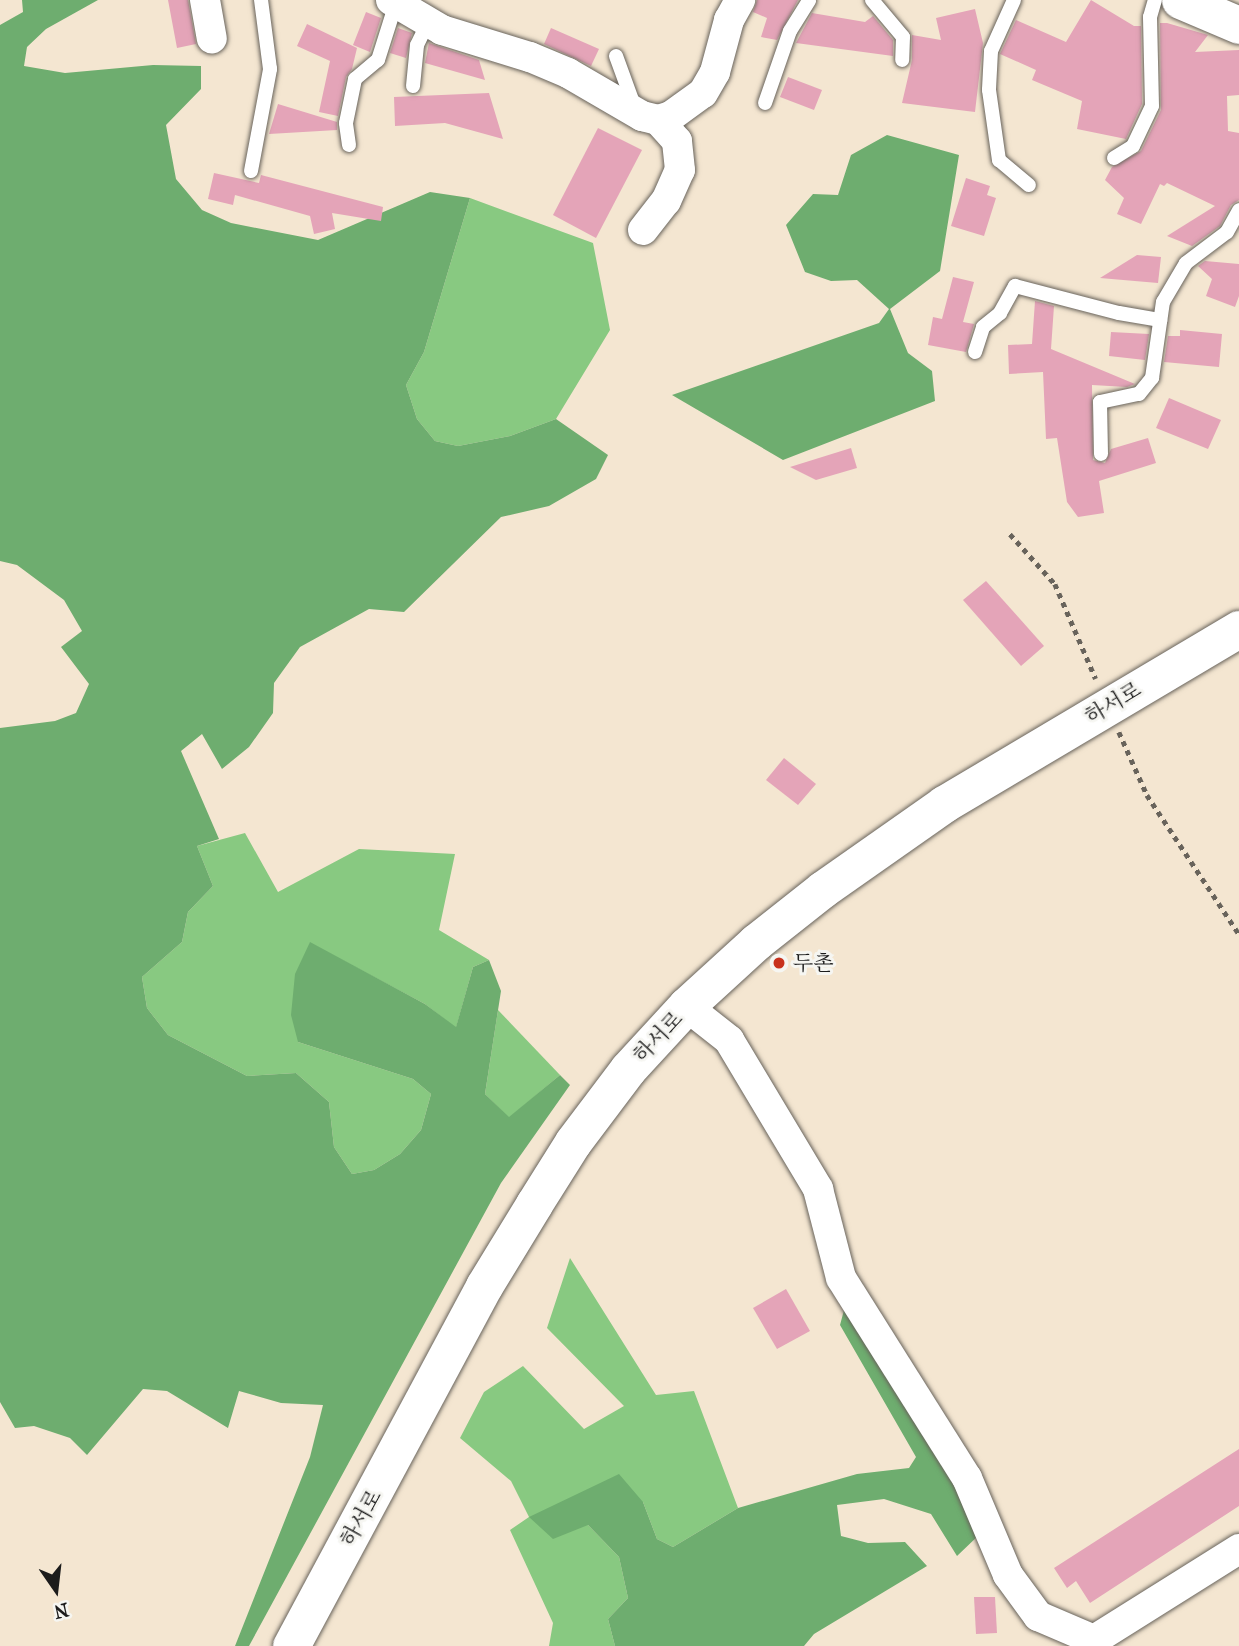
<!DOCTYPE html>
<html>
<head>
<meta charset="utf-8">
<style>
	body { margin:0 }
	#map { position:relative; width:1239px; height:1646px; overflow:hidden; background:#f4e6d1; font-family:"IM FELL French Canon","Noto Serif KR",serif }
	div>[style] { position:absolute }
	.green>* { inset:0; background:#88c981 }
	.forest>* { inset:0; background:#6ead6f }
	.building>* { inset:0; background:#e4a4b8 }
	.path>* { height:4.5px; margin-top:-2.25px; transform-origin:0; background:repeating-linear-gradient(90deg,#68635b 0 5px,transparent 0 10px) }
	.roads { filter:drop-shadow(0 0 2px #68635b) drop-shadow(0 0 2px #68635b) }
	.service>* { height:14px; margin:-7px; padding:0 7px; transform-origin:7px; border-radius:7px; background:#fff }
	.minor>* { height:30px; margin:-15px; padding:0 15px; transform-origin:15px; border-radius:15px; background:#fff }
	.tertiary>* { height:37px; margin:-18.5px; padding:0 18.5px; transform-origin:18.5px; border-radius:18.5px; background:#fff }
	.dots>* { width:19px; height:19px; translate:-50% -50%; box-sizing:border-box; border:4px solid #f6f6f2; border-radius:50% }
	span { translate:-50% -50%; white-space:nowrap; text-align:center; line-height:1.15; -webkit-text-stroke:6px #f6f6f2; paint-order:stroke }
	.street-label { font-size:21px; color:#1c1c1c }
	.poi-label { font-size:21px; color:#1c1c1c }
	.left { translate:0 -50%; text-align:left }
	.north { position:absolute; left:21px; top:1555px; width:70px; height:70px; -webkit-text-stroke:5px #f6f6f2; paint-order:stroke; rotate:166deg; font-size:19px; font-weight:700; line-height:28px; text-align:center; color:#1c1c1c }
	.north::after { content:''; display:block; margin:auto; width:24px; height:32px; background:#1c1c1c; clip-path:polygon(50% 0,100% 100%,50% 72%,0 100%) }
</style>
</head>
<body>
<div id="map">
	<div class="green">
		<div style="clip-path:polygon(470px 198px,593px 243px,610px 330px,556px 419px,510px 436px,458px 446px,435px 441px,417px 419px,406px 385px,424px 352px)"></div>
		<div style="clip-path:polygon(245px 833px,278px 892px,359px 849px,455px 854px,439px 930px,489px 960px,473px 967px,456px 1028px,425px 1004px,310px 943px,298px 1042px,413px 1079px,431px 1094px,421px 1130px,400px 1154px,374px 1170px,352px 1174px,334px 1147px,329px 1102px,296px 1073px,247px 1076px,168px 1035px,147px 1008px,142px 977px,182px 942px,188px 912px,213px 886px,197px 846px)"></div>
		<div style="clip-path:polygon(498px 1010px,560px 1075px,509px 1118px,485px 1094px)"></div>
		<div style="clip-path:polygon(570px 1258px,656px 1395px,694px 1391px,738px 1508px,673px 1547px,657px 1539px,643px 1502px,588px 1525px,619px 1557px,628px 1598px,608px 1619px,615px 1646px,549px 1646px,553px 1623px,510px 1530px,529px 1517px,511px 1481px,460px 1438px,484px 1392px,523px 1366px,584px 1429px,624px 1406px,547px 1328px)"></div>
	</div>
	<div class="forest">
		<div style="clip-path:polygon(22px 0,98px 0,46px 29px,27px 47px,24px 66px,65px 73px,153px 65px,201px 66px,201px 89px,166px 125px,176px 179px,202px 210px,231px 223px,318px 240px,430px 192px,470px 198px,424px 352px,406px 385px,417px 419px,435px 441px,458px 446px,510px 436px,556px 419px,608px 455px,596px 479px,549px 506px,501px 517px,404px 612px,369px 609px,300px 647px,274px 683px,273px 713px,249px 747px,222px 769px,202px 734px,181px 751px,219px 839px,197px 846px,213px 886px,188px 912px,182px 942px,142px 977px,147px 1008px,168px 1035px,247px 1076px,296px 1073px,329px 1102px,334px 1147px,352px 1174px,374px 1170px,400px 1154px,421px 1130px,431px 1094px,413px 1079px,298px 1042px,291px 1015px,295px 974px,310px 942px,425px 1004px,456px 1027px,473px 967px,489px 960px,501px 991px,485px 1094px,509px 1117px,560px 1075px,570px 1085px,501px 1183px,249px 1646px,235px 1646px,310px 1457px,323px 1405px,281px 1403px,239px 1391px,228px 1428px,167px 1391px,143px 1389px,87px 1455px,70px 1438px,34px 1426px,15px 1428px,0 1402px,0 728px,55px 721px,76px 713px,89px 684px,61px 647px,82px 631px,64px 600px,17px 565px,0 561px,0 25px,23px 12px)"></div>
		<div style="clip-path:polygon(887px 135px,959px 155px,940px 271px,890px 309px,908px 353px,932px 371px,935px 401px,783px 460px,672px 395px,879px 323px,889px 309px,857px 280px,831px 281px,805px 272px,786px 225px,813px 194px,838px 195px,851px 155px)"></div>
		<div style="clip-path:polygon(846px 1303px,941px 1457px,980px 1534px,957px 1556px,931px 1514px,884px 1499px,837px 1505px,841px 1536px,868px 1543px,905px 1542px,927px 1566px,814px 1634px,804px 1646px,615px 1646px,608px 1619px,628px 1598px,619px 1557px,588px 1525px,553px 1539px,529px 1517px,619px 1474px,643px 1502px,657px 1539px,673px 1547px,738px 1508px,857px 1474px,909px 1468px,916px 1457px,840px 1325px)"></div>
	</div>
	<div class="building">
		<div style="clip-path:polygon(168px 0,188px 0,196px 44px,177px 48px)"></div>
		<div style="clip-path:polygon(757px 0,798px 0,777px 40px,761px 37px,767px 18px,753px 12px)"></div>
		<div style="clip-path:polygon(1091px 0,1134px 26px,1141px 26px,1142px 104px,1126px 139px,1077px 129px,1082px 101px,1032px 80px,1036px 70px,1000px 54px,1016px 20px,1066px 42px)"></div>
		<div style="clip-path:polygon(975px 9px,983px 43px,975px 112px,902px 103px,912px 60px,912px 35px,941px 40px,936px 18px)"></div>
		<div style="clip-path:polygon(366px 12px,381px 18px,370px 52px,353px 45px)"></div>
		<div style="clip-path:polygon(812px 13px,865px 22px,873px 16px,893px 40px,893px 56px,796px 43px)"></div>
		<div style="clip-path:polygon(1160px 23px,1167px 23px,1208px 35px,1195px 52px,1239px 50px,1239px 95px,1227px 96px,1228px 131px,1239px 133px,1239px 200px,1231px 205px,1220px 226px,1192px 246px,1167px 236px,1215px 206px,1167px 183px,1164px 186px,1160px 184px,1141px 224px,1117px 214px,1124px 198px,1105px 180px,1112px 167px,1141px 151px,1161px 110px)"></div>
		<div style="clip-path:polygon(307px 24px,357px 48px,352px 69px,346px 77px,338px 116px,319px 112px,330px 61px,297px 46px)"></div>
		<div style="clip-path:polygon(398px 28px,412px 33px,406px 58px,390px 53px)"></div>
		<div style="clip-path:polygon(551px 28px,599px 49px,591px 66px,544px 44px)"></div>
		<div style="clip-path:polygon(429px 43px,479px 60px,485px 80px,425px 63px)"></div>
		<div style="clip-path:polygon(788px 77px,822px 90px,814px 110px,780px 97px)"></div>
		<div style="clip-path:polygon(489px 93px,503px 139px,445px 123px,395px 126px,394px 97px)"></div>
		<div style="clip-path:polygon(278px 104px,337px 122px,337px 130px,269px 134px)"></div>
		<div style="clip-path:polygon(598px 128px,642px 150px,596px 238px,553px 215px)"></div>
		<div style="clip-path:polygon(214px 173px,259px 183px,261px 175px,383px 207px,381px 221px,332px 213px,335px 229px,314px 234px,310px 216px,235px 195px,233px 205px,208px 199px)"></div>
		<div style="clip-path:polygon(966px 178px,990px 186px,987px 195px,996px 198px,984px 236px,951px 226px)"></div>
		<div style="clip-path:polygon(1137px 255px,1161px 257px,1158px 283px,1100px 278px)"></div>
		<div style="clip-path:polygon(1205px 261px,1239px 264px,1239px 296px,1235px 307px,1206px 296px,1212px 279px,1198px 266px)"></div>
		<div style="clip-path:polygon(953px 277px,974px 282px,963px 322px,974px 324px,966px 352px,928px 345px,933px 317px,942px 319px)"></div>
		<div style="clip-path:polygon(1035px 301px,1054px 306px,1051px 349px,1135px 384px,1127px 387px,1092px 385px,1093px 460px,1105px 463px,1111px 449px,1148px 438px,1156px 463px,1099px 481px,1104px 513px,1078px 517px,1067px 502px,1057px 438px,1046px 439px,1043px 372px,1009px 374px,1008px 345px,1032px 344px)"></div>
		<div style="clip-path:polygon(1180px 330px,1222px 334px,1219px 367px,1164px 362px,1168px 336px,1180px 336px)"></div>
		<div style="clip-path:polygon(1111px 332px,1149px 334px,1145px 360px,1109px 356px)"></div>
		<div style="clip-path:polygon(1169px 398px,1221px 420px,1208px 449px,1156px 428px)"></div>
		<div style="clip-path:polygon(851px 448px,857px 468px,816px 480px,790px 467px)"></div>
		<div style="clip-path:polygon(986px 581px,1044px 646px,1021px 666px,963px 600px)"></div>
		<div style="clip-path:polygon(784px 758px,816px 784px,798px 805px,766px 780px)"></div>
		<div style="clip-path:polygon(786px 1289px,810px 1331px,777px 1349px,753px 1308px)"></div>
		<div style="clip-path:polygon(1239px 1449px,1239px 1506px,1090px 1603px,1076px 1581px,1067px 1588px,1054px 1568px)"></div>
		<div style="clip-path:polygon(974px 1597px,995px 1597px,997px 1633px,976px 1634px)"></div>
	</div>
	<div class="path">
		<div style="left:1010px;top:534px;width:67px;rotate:48deg"></div>
		<div style="left:1055px;top:584px;width:103px;rotate:66.7deg"></div>
		<div style="left:1119px;top:732px;width:69px;rotate:66deg"></div>
		<div style="left:1147px;top:795px;width:167px;rotate:56.5deg"></div>
	</div>
	<div class="roads">
		<div class="service">
			<div style="left:872px;top:0;width:48px;rotate:50deg"></div>
			<div style="left:903px;top:37px;width:23px;rotate:92deg"></div>
			<div style="left:1014px;top:0;width:56px;rotate:114.3deg"></div>
			<div style="left:991px;top:51px;width:39px;rotate:93deg"></div>
			<div style="left:989px;top:90px;width:71px;rotate:81.9deg"></div>
			<div style="left:999px;top:160px;width:39px;rotate:40deg"></div>
			<div style="left:616px;top:56px;width:47px;rotate:70deg"></div>
			<div style="left:632px;top:100px;width:8px;rotate:113deg"></div>
			<div style="left:413px;top:86px;width:41px;rotate:-84.4deg"></div>
			<div style="left:417px;top:45px;width:25px;rotate:-64deg"></div>
			<div style="left:765px;top:103px;width:76px;rotate:-70.9deg"></div>
			<div style="left:790px;top:31px;width:36px;rotate:-58deg"></div>
			<div style="left:349px;top:145px;width:22px;rotate:-98deg"></div>
			<div style="left:346px;top:123px;width:45px;rotate:-78.4deg"></div>
			<div style="left:355px;top:79px;width:30px;rotate:-40deg"></div>
			<div style="left:378px;top:60px;width:60px;rotate:-72.5deg"></div>
			<div style="left:1114px;top:158px;width:22px;rotate:-32deg"></div>
			<div style="left:1133px;top:146px;width:44px;rotate:-64.6deg"></div>
			<div style="left:1152px;top:106px;width:89px;rotate:-91.3deg"></div>
			<div style="left:1150px;top:17px;width:18px;rotate:-74deg"></div>
			<div style="left:251px;top:171px;width:104px;rotate:-79.4deg"></div>
			<div style="left:270px;top:69px;width:70px;rotate:-97.4deg"></div>
			<div style="left:975px;top:352px;width:26px;rotate:-72deg"></div>
			<div style="left:983px;top:327px;width:22px;rotate:-39deg"></div>
			<div style="left:1000px;top:313px;width:31px;rotate:-61deg"></div>
			<div style="left:1015px;top:286px;width:107px;rotate:14.6deg"></div>
			<div style="left:1119px;top:313px;width:42px;rotate:9.7deg"></div>
			<div style="left:1101px;top:454px;width:52px;rotate:-91.1deg"></div>
			<div style="left:1100px;top:402px;width:40px;rotate:-12deg"></div>
			<div style="left:1139px;top:394px;width:21px;rotate:-51deg"></div>
			<div style="left:1152px;top:378px;width:77px;rotate:-81.8deg"></div>
			<div style="left:1163px;top:302px;width:45px;rotate:-59.5deg"></div>
			<div style="left:1186px;top:263px;width:51px;rotate:-37.1deg"></div>
			<div style="left:1227px;top:232px;width:25px;rotate:-61deg"></div>
		</div>
		<div class="minor">
			<div style="left:205px;top:0;width:39px;rotate:80deg"></div>
			<div style="left:391px;top:0;width:59px;rotate:30.5deg"></div>
			<div style="left:442px;top:30px;width:92px;rotate:17.1deg"></div>
			<div style="left:530px;top:57px;width:41px;rotate:22.8deg"></div>
			<div style="left:568px;top:73px;width:86px;rotate:30.2deg"></div>
			<div style="left:642px;top:116px;width:16px;rotate:14deg"></div>
			<div style="left:658px;top:120px;width:14px;rotate:-17deg"></div>
			<div style="left:671px;top:116px;width:39px;rotate:-36deg"></div>
			<div style="left:703px;top:93px;width:24px;rotate:-60deg"></div>
			<div style="left:715px;top:72px;width:54px;rotate:-74.9deg"></div>
			<div style="left:729px;top:20px;width:23px;rotate:-61deg"></div>
			<div style="left:643px;top:230px;width:37px;rotate:-52deg"></div>
			<div style="left:666px;top:201px;width:34px;rotate:-66deg"></div>
			<div style="left:680px;top:170px;width:29px;rotate:-96deg"></div>
			<div style="left:677px;top:141px;width:28px;rotate:-132deg"></div>
			<div style="left:686px;top:1006px;width:55px;rotate:38.3deg"></div>
			<div style="left:729px;top:1040px;width:174px;rotate:59.1deg"></div>
			<div style="left:818px;top:1189px;width:92px;rotate:75.5deg"></div>
			<div style="left:841px;top:1278px;width:236px;rotate:57.8deg"></div>
			<div style="left:967px;top:1478px;width:105px;rotate:67.1deg"></div>
			<div style="left:1008px;top:1575px;width:51px;rotate:53.8deg"></div>
			<div style="left:1038px;top:1616px;width:61px;rotate:23.2deg"></div>
			<div style="left:1094px;top:1640px;width:6px;rotate:81deg"></div>
			<div style="left:1094px;top:1640px;width:171px;rotate:-32.1deg"></div>
		</div>
		<div class="tertiary">
			<div style="left:1180px;top:0;width:64px;rotate:23deg"></div>
			<div style="left:291px;top:1646px;width:408px;rotate:-61.8deg"></div>
			<div style="left:484px;top:1286px;width:96px;rotate:-58.6deg"></div>
			<div style="left:534px;top:1204px;width:73px;rotate:-57.8deg"></div>
			<div style="left:573px;top:1142px;width:91px;rotate:-53deg"></div>
			<div style="left:628px;top:1069px;width:86px;rotate:-47.4deg"></div>
			<div style="left:686px;top:1006px;width:95px;rotate:-42.4deg"></div>
			<div style="left:756px;top:942px;width:85px;rotate:-38.3deg"></div>
			<div style="left:823px;top:889px;width:148px;rotate:-35.1deg"></div>
			<div style="left:944px;top:804px;width:343px;rotate:-30.7deg"></div>
		</div>
	</div>
	<div class="dots">
		<div style="left:779px;top:963px;background:#c8321e"></div>
	</div>
	<div class="street-label">
		<span style="left:1113px;top:703px;rotate:-31deg">하서로</span>
		<span style="left:658px;top:1037px;rotate:-47deg">하서로</span>
		<span style="left:361px;top:1518px;rotate:-61deg">하서로</span>
	</div>
	<div class="poi-label">
		<span class="left" style="left:793px;top:963px">두촌</span>
	</div>
	<div class="north">N</div>
</div>
</body>
</html>
